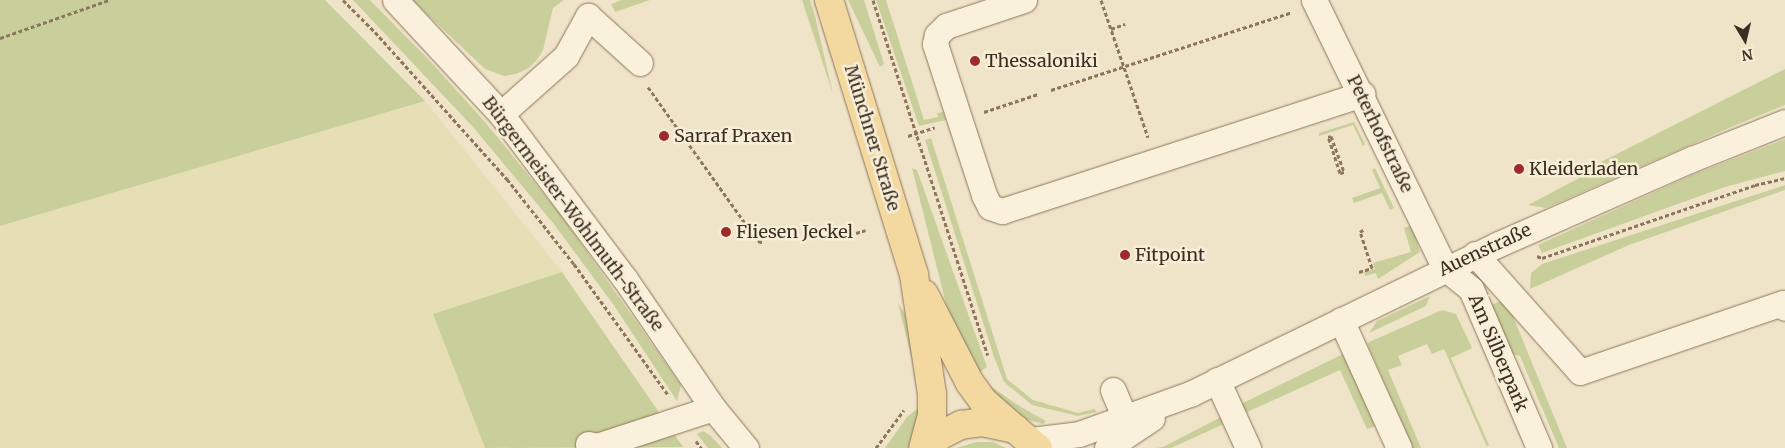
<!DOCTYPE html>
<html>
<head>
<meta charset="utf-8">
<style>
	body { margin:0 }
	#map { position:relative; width:1785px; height:448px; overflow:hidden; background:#f0e4c8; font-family:Merriweather,serif }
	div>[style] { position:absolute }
	.farmland>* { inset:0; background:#e6deb5 }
	.green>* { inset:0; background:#c9cf9b }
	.path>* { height:3px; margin-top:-1.5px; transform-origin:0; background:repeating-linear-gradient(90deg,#8d765c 0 4px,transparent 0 6.5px) }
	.roads { filter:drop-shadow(0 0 1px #8d765c) drop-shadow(0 0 1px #8d765c) }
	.minor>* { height:25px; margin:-12.5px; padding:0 12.5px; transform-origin:12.5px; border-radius:12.5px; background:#faf1dc }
	.major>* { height:28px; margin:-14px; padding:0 14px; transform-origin:14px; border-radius:14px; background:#f3d9a0 }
	.dots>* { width:14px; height:14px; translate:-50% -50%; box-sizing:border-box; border:2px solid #f7eed8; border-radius:50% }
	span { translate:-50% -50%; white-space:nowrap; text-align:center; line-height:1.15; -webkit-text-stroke:5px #f7eed8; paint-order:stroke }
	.poi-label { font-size:18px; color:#3d2e20 }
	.left { translate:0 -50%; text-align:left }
	.street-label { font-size:18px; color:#3d2e20 }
	.north { position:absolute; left:1720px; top:15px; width:50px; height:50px; -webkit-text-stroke:4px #f7eed8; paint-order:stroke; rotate:171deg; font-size:14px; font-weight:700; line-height:20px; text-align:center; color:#3d2e20 }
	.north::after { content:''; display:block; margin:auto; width:18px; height:22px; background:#3d2e20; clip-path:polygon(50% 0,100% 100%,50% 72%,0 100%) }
</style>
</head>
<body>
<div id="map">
	<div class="farmland">
		<div style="clip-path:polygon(425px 101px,562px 272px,433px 314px,485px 448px,0 448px,0 226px)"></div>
	</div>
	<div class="green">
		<div style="clip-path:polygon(0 0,325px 0,425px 101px,0 226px)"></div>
		<div style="clip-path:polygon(353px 0,370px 0,430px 61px,485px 122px,561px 215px,681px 385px,677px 401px,613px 304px,553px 223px,473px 127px)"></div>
		<div style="clip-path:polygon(412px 0,564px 0,553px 8px,543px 50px,537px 60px,527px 69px,516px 74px,504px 76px,485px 69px)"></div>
		<div style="clip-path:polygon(622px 0,650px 0,615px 12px,611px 4px)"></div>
		<div style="clip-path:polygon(802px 0,810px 0,815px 16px,833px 94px)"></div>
		<div style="clip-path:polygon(848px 0,864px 0,884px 64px,880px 67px)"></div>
		<div style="clip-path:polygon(876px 0,886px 0,924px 120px,938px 117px,937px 113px,943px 112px,946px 120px,919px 126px)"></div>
		<div style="clip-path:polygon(1785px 69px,1785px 105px,1736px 125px,1546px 208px,1528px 205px,1581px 177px,1585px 170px)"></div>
		<div style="clip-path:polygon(1354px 122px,1365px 144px,1363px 146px,1353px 125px,1319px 136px,1319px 133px)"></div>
		<div style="clip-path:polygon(931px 138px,1007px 379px,1033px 400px,1078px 413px,1094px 409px,1097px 412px,1078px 416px,1032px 405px,1004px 382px,994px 357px,925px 140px)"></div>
		<div style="clip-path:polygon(1785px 139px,1785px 171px,1725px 187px,1542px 253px,1538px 245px,1692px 175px)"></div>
		<div style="clip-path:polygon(912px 168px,917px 170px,987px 367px,974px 376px,950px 320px)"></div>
		<div style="clip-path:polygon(1375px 168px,1394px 208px,1390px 210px,1382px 193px,1354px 203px,1352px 198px,1380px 188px,1372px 170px)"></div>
		<div style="clip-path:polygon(1785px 185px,1785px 190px,1629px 245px,1530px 289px,1531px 273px,1542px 264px)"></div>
		<div style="clip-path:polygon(1412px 225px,1420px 252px,1378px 279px,1376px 273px,1365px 276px,1364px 272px,1375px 269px,1373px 263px,1411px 252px,1404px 228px)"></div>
		<div style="clip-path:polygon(562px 272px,683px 447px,485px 448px,433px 314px)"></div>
		<div style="clip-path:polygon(1430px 296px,1426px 306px,1369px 333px,1377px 321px)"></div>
		<div style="clip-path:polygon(1506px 299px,1539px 380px,1567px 448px,1559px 448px,1520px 356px,1510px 353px,1491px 305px)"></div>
		<div style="clip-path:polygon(898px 303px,910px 322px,918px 392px,911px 356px)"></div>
		<div style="clip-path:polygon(1442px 310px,1456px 314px,1472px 348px,1451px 358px,1489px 445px,1487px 447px,1444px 349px,1432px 354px,1427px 344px,1398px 356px,1402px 365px,1388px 370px,1421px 448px,1413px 448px,1367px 343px)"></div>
		<div style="clip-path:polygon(1343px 354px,1377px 426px,1367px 429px,1340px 370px,1245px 413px,1241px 404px)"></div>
		<div style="clip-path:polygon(990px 386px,1021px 407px,1046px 421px,1043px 424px,1021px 418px,983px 387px)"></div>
		<div style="clip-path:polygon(924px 403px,915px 438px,908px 448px,885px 448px,907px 417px)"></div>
		<div style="clip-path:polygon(1223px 416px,1226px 423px,1171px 448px,1156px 448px,1163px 447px)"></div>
		<div style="clip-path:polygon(703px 431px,711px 436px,722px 448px,708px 448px,697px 434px)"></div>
		<div style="clip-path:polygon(977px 442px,993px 442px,1006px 448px,956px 448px)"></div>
	</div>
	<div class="path">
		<div style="left:343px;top:0;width:45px;rotate:45deg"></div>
		<div style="left:375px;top:32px;width:198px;rotate:48.1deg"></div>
		<div style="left:507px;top:179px;width:108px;rotate:51.8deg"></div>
		<div style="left:574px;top:264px;width:161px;rotate:54.3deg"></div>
		<div style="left:873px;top:0;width:373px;rotate:72.1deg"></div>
		<div style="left:1101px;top:0;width:145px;rotate:71.1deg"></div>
		<div style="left:1111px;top:29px;width:15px;rotate:-20deg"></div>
		<div style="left:0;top:38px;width:115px;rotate:-19.2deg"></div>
		<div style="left:648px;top:87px;width:189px;rotate:54.5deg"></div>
		<div style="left:758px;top:241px;width:6px;rotate:18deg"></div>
		<div style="left:1051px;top:90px;width:253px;rotate:-17.9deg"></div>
		<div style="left:984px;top:112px;width:57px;rotate:-18.4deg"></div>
		<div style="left:908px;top:136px;width:28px;rotate:-18deg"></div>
		<div style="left:1331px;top:136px;width:38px;rotate:70deg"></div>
		<div style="left:1344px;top:172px;width:4px;rotate:166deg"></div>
		<div style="left:1340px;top:173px;width:38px;rotate:-108deg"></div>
		<div style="left:1328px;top:137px;width:3px;rotate:-18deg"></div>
		<div style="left:856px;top:233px;width:10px;rotate:-17deg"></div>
		<div style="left:1537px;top:256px;width:5px;rotate:22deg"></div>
		<div style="left:1542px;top:258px;width:225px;rotate:-18.9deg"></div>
		<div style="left:1755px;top:185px;width:31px;rotate:-13deg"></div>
		<div style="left:1359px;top:272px;width:14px;rotate:-17deg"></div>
		<div style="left:1372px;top:268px;width:38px;rotate:-108deg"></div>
		<div style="left:1360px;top:232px;width:4px;rotate:-34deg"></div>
		<div style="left:696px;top:441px;width:9px;rotate:54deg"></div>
		<div style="left:876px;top:448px;width:47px;rotate:-53.6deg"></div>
	</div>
	<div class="roads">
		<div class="minor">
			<div style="left:395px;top:0;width:156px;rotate:47.1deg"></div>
			<div style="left:501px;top:114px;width:206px;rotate:53.1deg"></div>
			<div style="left:625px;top:279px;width:156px;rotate:55.7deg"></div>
			<div style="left:713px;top:408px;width:52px;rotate:50.5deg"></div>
			<div style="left:1024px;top:0;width:82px;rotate:161.6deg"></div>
			<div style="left:946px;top:26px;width:13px;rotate:135deg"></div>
			<div style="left:937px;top:35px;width:9px;rotate:103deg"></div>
			<div style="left:935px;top:44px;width:159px;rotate:72deg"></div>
			<div style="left:984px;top:195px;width:13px;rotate:63deg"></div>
			<div style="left:990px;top:207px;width:13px;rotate:18deg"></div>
			<div style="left:1002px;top:211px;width:379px;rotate:-18deg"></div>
			<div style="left:1314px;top:0;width:298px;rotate:64deg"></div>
			<div style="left:1445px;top:268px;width:33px;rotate:39deg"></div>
			<div style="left:1471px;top:289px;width:173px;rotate:66.8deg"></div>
			<div style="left:501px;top:114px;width:87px;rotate:-41.7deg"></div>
			<div style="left:566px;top:56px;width:46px;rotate:-61.2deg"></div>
			<div style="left:588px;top:16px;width:70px;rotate:42.1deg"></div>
			<div style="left:1475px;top:254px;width:158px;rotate:48.3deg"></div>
			<div style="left:1580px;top:372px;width:214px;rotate:-18.8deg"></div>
			<div style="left:1783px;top:303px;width:5px;rotate:68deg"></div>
			<div style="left:1341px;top:320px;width:141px;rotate:65.6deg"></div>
			<div style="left:1217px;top:380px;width:75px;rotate:65.5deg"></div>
			<div style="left:1113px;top:390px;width:30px;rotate:67deg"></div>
			<div style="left:1031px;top:440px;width:48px;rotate:-7.1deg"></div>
			<div style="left:1079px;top:434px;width:120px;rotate:-19.9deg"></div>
			<div style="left:1192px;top:393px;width:341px;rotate:-25.9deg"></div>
			<div style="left:1499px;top:244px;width:211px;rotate:-23.8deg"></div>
			<div style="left:1692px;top:159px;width:100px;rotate:-21.7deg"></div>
			<div style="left:588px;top:444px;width:9px;rotate:13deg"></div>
			<div style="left:597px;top:446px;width:122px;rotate:-18.1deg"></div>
			<div style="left:1107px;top:448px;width:54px;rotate:-33.7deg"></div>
		</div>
		<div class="major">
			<div style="left:829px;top:0;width:288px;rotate:72.8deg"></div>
			<div style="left:914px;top:275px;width:120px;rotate:81.4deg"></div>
			<div style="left:932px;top:394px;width:21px;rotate:90deg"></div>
			<div style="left:932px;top:415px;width:34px;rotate:105deg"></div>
			<div style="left:924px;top:294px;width:100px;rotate:62.7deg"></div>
			<div style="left:970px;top:383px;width:22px;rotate:54deg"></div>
			<div style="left:983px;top:401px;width:43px;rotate:41.2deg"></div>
			<div style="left:927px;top:448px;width:17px;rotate:-45deg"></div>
			<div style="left:939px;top:436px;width:25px;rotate:-27deg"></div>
			<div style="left:961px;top:425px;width:21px;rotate:-8deg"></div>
			<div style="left:982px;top:422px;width:34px;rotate:12deg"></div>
			<div style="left:1015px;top:429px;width:30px;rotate:40deg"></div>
		</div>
	</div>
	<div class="dots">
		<div style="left:975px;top:61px;background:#9e2a2b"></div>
		<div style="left:664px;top:136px;background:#9e2a2b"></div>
		<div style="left:1519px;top:169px;background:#9e2a2b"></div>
		<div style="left:726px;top:232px;background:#9e2a2b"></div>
		<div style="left:1125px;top:255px;background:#9e2a2b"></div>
	</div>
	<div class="poi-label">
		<span class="left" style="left:985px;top:61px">Thessaloniki</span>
		<span class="left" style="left:674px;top:136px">Sarraf Praxen</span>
		<span class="left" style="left:1529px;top:169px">Kleiderladen</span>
		<span class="left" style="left:736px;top:232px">Fliesen Jeckel</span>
		<span class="left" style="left:1135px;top:255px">Fitpoint</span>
	</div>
	<div class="street-label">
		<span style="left:1380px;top:134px;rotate:64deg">Peterhofstraße</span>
		<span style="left:872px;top:138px;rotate:73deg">Münchner Straße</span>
		<span style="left:573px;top:214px;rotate:53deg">Bürgermeister-Wohlmuth-Straße</span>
		<span style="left:1485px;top:250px;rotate:-25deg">Auenstraße</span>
		<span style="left:1498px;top:353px;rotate:67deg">Am Silberpark</span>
	</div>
	<div class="north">N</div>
</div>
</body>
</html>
